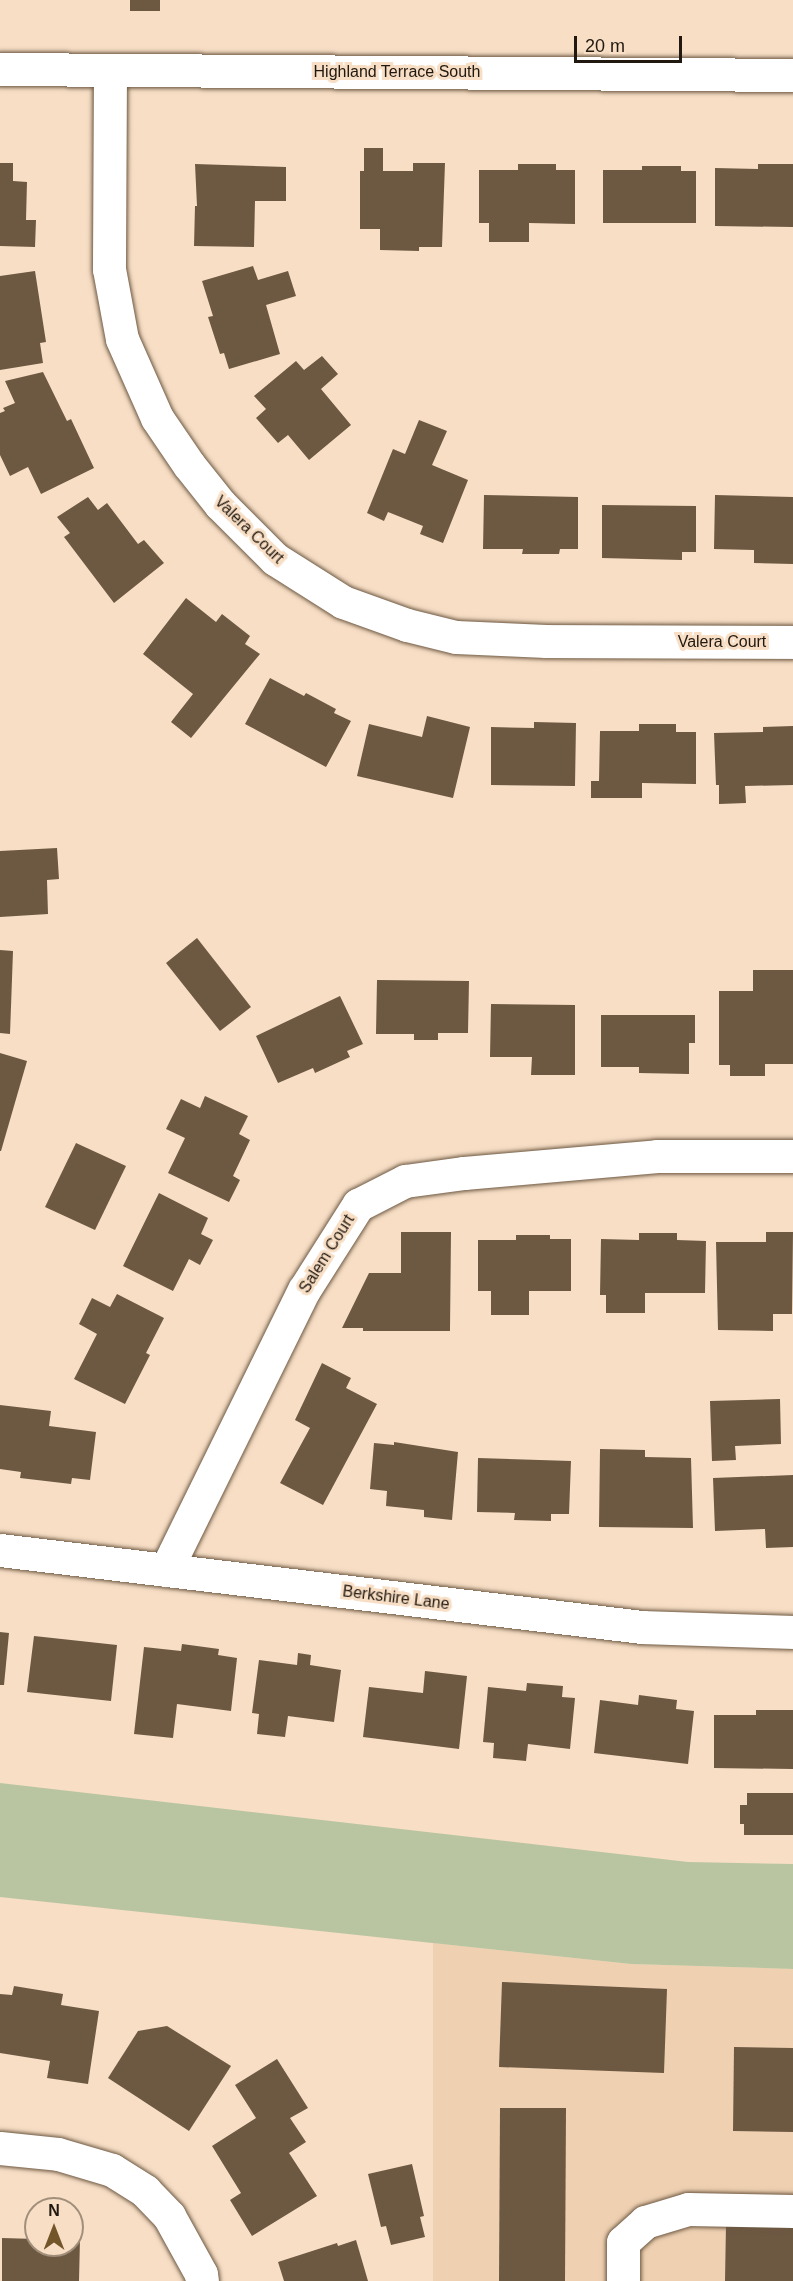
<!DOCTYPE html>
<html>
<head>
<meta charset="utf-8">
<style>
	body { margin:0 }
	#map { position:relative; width:793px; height:2281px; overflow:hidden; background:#f7dec5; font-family:Arial,sans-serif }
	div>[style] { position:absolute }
	.built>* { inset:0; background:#efd1b2 }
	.green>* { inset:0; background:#b9c5a1 }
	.building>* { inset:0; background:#6d5842 }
	.roads { filter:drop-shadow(0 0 2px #6d5842) drop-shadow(0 0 2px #6d5842) }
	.minor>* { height:33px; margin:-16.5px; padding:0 16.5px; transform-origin:16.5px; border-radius:16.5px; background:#fff }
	span { translate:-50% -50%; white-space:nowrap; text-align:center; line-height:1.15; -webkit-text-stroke:6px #f7dec5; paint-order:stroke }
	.street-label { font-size:16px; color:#21180f }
	.north { position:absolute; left:24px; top:2197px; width:60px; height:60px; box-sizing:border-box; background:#f7dec5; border:2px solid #a18f7c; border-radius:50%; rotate:0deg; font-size:16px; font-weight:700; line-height:24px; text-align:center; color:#21180f }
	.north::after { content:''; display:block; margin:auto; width:21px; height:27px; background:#725528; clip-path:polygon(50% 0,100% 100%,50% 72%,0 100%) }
	.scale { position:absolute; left:574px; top:36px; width:108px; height:27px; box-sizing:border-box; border:3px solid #21180f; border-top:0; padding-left:8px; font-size:18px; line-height:21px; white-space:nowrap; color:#21180f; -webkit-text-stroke:4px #f7dec5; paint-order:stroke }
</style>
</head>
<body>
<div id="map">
	<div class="built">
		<div style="clip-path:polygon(433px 1943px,631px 1964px,793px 1969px,793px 2281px,433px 2281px)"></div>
	</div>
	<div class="green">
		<div style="clip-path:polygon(0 1783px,688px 1862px,793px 1864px,793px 1969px,631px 1964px,0 1897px)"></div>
	</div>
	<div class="building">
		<div style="clip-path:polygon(130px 0,160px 0,160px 11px,130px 11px)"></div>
		<div style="clip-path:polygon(364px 148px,383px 148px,383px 171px,413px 171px,413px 163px,445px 163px,442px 247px,419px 247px,419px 251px,380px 250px,380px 229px,360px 229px,360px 171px,364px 171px)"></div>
		<div style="clip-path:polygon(0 163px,13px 163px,13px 181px,27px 182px,26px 220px,36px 220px,35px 247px,0 246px)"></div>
		<div style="clip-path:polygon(195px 164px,286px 167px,286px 201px,255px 201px,254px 247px,194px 246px,195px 206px,197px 206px)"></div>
		<div style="clip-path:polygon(518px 164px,556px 164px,556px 170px,575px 170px,575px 224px,529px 223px,529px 242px,489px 242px,489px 223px,479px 223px,479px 170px,518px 170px)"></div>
		<div style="clip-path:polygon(758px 164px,793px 164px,793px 227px,715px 226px,715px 168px,758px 169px)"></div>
		<div style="clip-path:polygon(642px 166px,681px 166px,681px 171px,696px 171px,696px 223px,603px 223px,603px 170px,642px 170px)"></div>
		<div style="clip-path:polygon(253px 266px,258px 280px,288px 271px,296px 296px,266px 305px,280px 354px,229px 369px,224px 353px,220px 354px,208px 317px,213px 316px,202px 281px)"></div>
		<div style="clip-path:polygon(35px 271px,46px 342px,40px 343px,43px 363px,0 370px,0 276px)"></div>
		<div style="clip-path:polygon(322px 356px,338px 374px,321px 389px,351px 425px,309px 460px,288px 435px,278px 443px,256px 418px,266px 409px,254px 396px,296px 361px,304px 370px)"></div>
		<div style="clip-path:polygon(43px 372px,67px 421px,71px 419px,94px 468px,41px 494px,28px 467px,10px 476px,0 455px,0 413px,5px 411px,3px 408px,15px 403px,5px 381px)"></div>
		<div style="clip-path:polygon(419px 420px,447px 431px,432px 465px,468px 480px,443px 543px,420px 534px,423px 526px,388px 512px,384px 521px,367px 513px,393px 449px,405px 454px)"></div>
		<div style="clip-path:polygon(484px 495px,578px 497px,578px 549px,560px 549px,559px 554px,522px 554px,523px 549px,483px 549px)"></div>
		<div style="clip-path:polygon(715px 495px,793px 497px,793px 564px,754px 563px,754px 550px,714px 549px)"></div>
		<div style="clip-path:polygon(88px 497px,98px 510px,107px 503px,138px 544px,144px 540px,164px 563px,114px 603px,64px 537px,70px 533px,57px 517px)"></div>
		<div style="clip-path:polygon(602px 505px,696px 506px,696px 552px,682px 552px,682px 560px,602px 558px)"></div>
		<div style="clip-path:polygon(186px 598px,216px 622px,222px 614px,250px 636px,245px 644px,260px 654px,191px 738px,171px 722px,193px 694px,143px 654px)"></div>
		<div style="clip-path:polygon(270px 678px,304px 696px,306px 693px,336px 709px,334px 713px,351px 721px,326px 767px,245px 724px)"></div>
		<div style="clip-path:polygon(427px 716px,470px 727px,453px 798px,357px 776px,369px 724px,422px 737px)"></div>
		<div style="clip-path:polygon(534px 722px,576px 723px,575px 786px,491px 785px,491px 727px,534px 728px)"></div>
		<div style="clip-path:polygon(639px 724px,676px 724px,676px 732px,696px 732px,696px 784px,642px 783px,642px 798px,591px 798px,591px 781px,599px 781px,600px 731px,639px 731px)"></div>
		<div style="clip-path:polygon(793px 726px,793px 785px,745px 786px,746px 803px,719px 804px,719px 785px,716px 785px,714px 733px,763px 732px,763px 727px)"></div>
		<div style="clip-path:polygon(57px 848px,59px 879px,47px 880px,48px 914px,0 917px,0 851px)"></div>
		<div style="clip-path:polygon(197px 938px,251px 1007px,220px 1031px,166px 963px)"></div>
		<div style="clip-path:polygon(0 950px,13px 951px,10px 1034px,0 1033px)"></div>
		<div style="clip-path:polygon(753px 970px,793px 970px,793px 1064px,765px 1064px,765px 1076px,730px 1076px,730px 1065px,719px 1065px,719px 991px,753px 991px)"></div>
		<div style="clip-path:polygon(377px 980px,469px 981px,468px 1033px,438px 1033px,438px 1040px,414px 1040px,414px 1034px,376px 1034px)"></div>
		<div style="clip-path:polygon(340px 996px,363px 1044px,347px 1051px,350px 1057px,315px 1073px,313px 1068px,278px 1083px,256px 1036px)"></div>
		<div style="clip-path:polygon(491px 1004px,575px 1005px,575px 1075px,531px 1075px,532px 1057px,490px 1057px)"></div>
		<div style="clip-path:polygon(601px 1015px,695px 1015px,695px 1043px,689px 1043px,689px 1074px,639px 1073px,639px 1067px,601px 1067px)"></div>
		<div style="clip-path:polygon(0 1053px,27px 1061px,1px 1151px,0 1151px)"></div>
		<div style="clip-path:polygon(205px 1096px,248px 1116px,239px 1134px,250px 1140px,233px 1176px,240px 1180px,229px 1202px,168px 1173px,185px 1138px,166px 1129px,181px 1099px,200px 1108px)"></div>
		<div style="clip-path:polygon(76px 1143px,126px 1166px,95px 1230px,45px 1207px)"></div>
		<div style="clip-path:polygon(159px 1193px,208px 1218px,201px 1234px,213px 1240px,200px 1265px,189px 1259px,173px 1291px,123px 1266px)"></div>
		<div style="clip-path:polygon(401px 1232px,451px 1232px,450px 1331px,363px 1331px,363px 1328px,342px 1328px,369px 1273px,401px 1273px)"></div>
		<div style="clip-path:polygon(766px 1232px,793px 1232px,792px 1314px,773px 1314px,773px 1331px,718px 1330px,716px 1242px,766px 1242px)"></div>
		<div style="clip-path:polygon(639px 1233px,677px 1233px,677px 1240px,706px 1241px,705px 1293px,645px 1293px,645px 1313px,606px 1313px,606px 1295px,600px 1295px,601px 1239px,639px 1240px)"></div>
		<div style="clip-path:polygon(516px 1235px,550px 1235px,550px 1239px,571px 1239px,571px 1291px,529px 1291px,529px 1315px,491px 1315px,491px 1291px,478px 1291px,478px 1240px,516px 1240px)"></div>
		<div style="clip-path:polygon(117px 1294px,164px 1318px,146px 1353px,150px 1355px,125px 1404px,74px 1379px,97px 1334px,79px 1324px,92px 1298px,110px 1307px)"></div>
		<div style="clip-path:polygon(322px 1363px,351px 1378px,346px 1388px,377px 1404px,323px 1505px,280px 1483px,310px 1428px,295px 1420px)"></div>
		<div style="clip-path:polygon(780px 1399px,781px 1444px,735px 1446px,736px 1460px,712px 1461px,710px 1401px)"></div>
		<div style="clip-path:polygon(0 1405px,51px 1411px,49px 1426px,96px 1432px,90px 1480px,72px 1478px,71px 1484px,20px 1478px,21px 1472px,0 1469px)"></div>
		<div style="clip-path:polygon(394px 1442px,458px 1452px,452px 1520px,424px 1517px,424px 1510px,386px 1506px,387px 1491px,370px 1489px,374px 1443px,394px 1445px)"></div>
		<div style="clip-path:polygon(600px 1449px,645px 1450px,645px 1457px,691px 1458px,693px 1528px,599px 1527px)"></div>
		<div style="clip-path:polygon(478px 1458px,571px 1461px,569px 1514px,551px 1514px,551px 1521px,514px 1520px,515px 1513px,477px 1512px)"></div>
		<div style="clip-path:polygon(793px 1475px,793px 1547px,766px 1548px,765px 1529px,715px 1531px,713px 1478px)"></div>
		<div style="clip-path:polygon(0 1632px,9px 1633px,4px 1685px,0 1685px)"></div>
		<div style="clip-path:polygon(34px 1636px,117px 1645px,111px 1701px,27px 1692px)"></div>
		<div style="clip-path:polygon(182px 1644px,219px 1649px,218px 1655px,237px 1658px,231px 1711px,177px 1704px,173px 1738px,134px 1734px,144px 1647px,181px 1651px)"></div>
		<div style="clip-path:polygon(298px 1653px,311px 1655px,310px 1665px,341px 1670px,334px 1722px,288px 1716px,285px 1737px,257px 1734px,259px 1714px,252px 1713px,259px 1660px,297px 1665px)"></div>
		<div style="clip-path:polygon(425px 1671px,467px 1676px,459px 1749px,363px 1737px,369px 1687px,423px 1693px)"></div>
		<div style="clip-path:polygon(527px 1683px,563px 1686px,562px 1697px,575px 1698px,570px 1749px,528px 1744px,526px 1761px,493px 1758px,494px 1743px,483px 1742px,488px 1687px,526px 1691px)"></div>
		<div style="clip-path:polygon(639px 1695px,677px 1700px,676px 1709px,694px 1711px,688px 1764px,594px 1753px,600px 1700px,638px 1705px)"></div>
		<div style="clip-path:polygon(756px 1710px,793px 1710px,793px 1769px,714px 1768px,714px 1715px,756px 1715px)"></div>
		<div style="clip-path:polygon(747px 1793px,793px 1793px,793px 1835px,744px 1835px,744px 1824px,740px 1824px,740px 1805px,747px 1805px)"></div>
		<div style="clip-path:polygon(502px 1982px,667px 1989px,664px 2073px,499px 2067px)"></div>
		<div style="clip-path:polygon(14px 1986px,63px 1994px,61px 2005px,99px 2011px,88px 2084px,47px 2078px,50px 2061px,0 2053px,0 1994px,12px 1995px)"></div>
		<div style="clip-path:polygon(167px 2026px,231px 2066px,189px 2131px,108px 2078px,138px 2031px)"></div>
		<div style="clip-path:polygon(734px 2047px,793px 2048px,793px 2132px,733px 2131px)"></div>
		<div style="clip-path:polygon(277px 2059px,308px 2108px,290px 2118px,306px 2142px,289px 2153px,317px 2196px,252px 2236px,230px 2200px,241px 2193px,212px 2146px,256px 2118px,235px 2085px)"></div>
		<div style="clip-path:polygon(500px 2108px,566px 2108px,565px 2281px,499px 2281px)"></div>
		<div style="clip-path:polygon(412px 2164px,424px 2216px,420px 2217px,425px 2237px,391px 2245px,386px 2226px,381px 2227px,368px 2174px)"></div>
		<div style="clip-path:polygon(726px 2225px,793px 2226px,793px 2281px,725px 2281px)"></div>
		<div style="clip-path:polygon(2px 2238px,36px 2239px,36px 2245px,72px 2245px,72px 2239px,80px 2239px,79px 2281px,2px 2281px)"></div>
		<div style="clip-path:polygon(356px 2240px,368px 2281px,284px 2281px,278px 2262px,337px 2243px,338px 2246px)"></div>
	</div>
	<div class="roads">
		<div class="minor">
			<div style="left:0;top:69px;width:793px;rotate:0.43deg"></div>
			<div style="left:110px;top:70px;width:199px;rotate:90.3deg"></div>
			<div style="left:109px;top:269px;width:71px;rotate:79.5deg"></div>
			<div style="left:122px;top:339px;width:86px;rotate:66.1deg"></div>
			<div style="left:157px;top:418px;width:57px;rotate:55.8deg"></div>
			<div style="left:189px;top:465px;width:50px;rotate:51.5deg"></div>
			<div style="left:220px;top:504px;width:78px;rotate:45deg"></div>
			<div style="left:275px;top:559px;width:80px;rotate:32.3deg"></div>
			<div style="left:343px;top:602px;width:68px;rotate:19.8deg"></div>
			<div style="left:407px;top:625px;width:50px;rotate:13.8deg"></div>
			<div style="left:456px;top:637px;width:90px;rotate:2.5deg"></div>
			<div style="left:546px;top:641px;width:247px;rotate:0.2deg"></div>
			<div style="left:0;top:1550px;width:647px;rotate:6.84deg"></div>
			<div style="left:642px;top:1627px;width:151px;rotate:1.9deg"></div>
			<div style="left:166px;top:1570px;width:312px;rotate:-63.8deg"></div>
			<div style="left:304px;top:1290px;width:101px;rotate:-57.6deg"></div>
			<div style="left:358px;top:1205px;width:53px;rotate:-27.1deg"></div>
			<div style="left:405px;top:1181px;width:60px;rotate:-7.7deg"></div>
			<div style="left:464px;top:1173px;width:194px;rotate:-5deg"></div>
			<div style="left:657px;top:1156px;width:136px"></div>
			<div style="left:0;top:2148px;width:58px;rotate:5.9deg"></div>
			<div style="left:58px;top:2154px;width:56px;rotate:16.5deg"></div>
			<div style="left:112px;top:2170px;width:39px;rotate:32deg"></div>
			<div style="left:145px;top:2191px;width:35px;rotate:46deg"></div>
			<div style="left:169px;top:2216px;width:66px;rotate:61.1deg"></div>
			<div style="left:201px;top:2274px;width:7px;rotate:82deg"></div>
			<div style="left:623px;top:2281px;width:39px;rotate:-90deg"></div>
			<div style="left:623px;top:2242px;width:30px;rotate:-42deg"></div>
			<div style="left:645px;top:2222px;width:45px;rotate:-16.8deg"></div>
			<div style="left:688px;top:2209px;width:105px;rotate:1.1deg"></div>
		</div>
	</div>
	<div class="street-label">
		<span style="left:397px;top:72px">Highland Terrace South</span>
		<span style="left:249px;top:530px;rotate:44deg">Valera Court</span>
		<span style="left:722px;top:642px">Valera Court</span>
		<span style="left:327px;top:1254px;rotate:-58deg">Salem Court</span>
		<span style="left:396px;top:1598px;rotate:7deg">Berkshire Lane</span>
	</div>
	<div class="north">N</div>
	<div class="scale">20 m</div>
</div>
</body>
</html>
